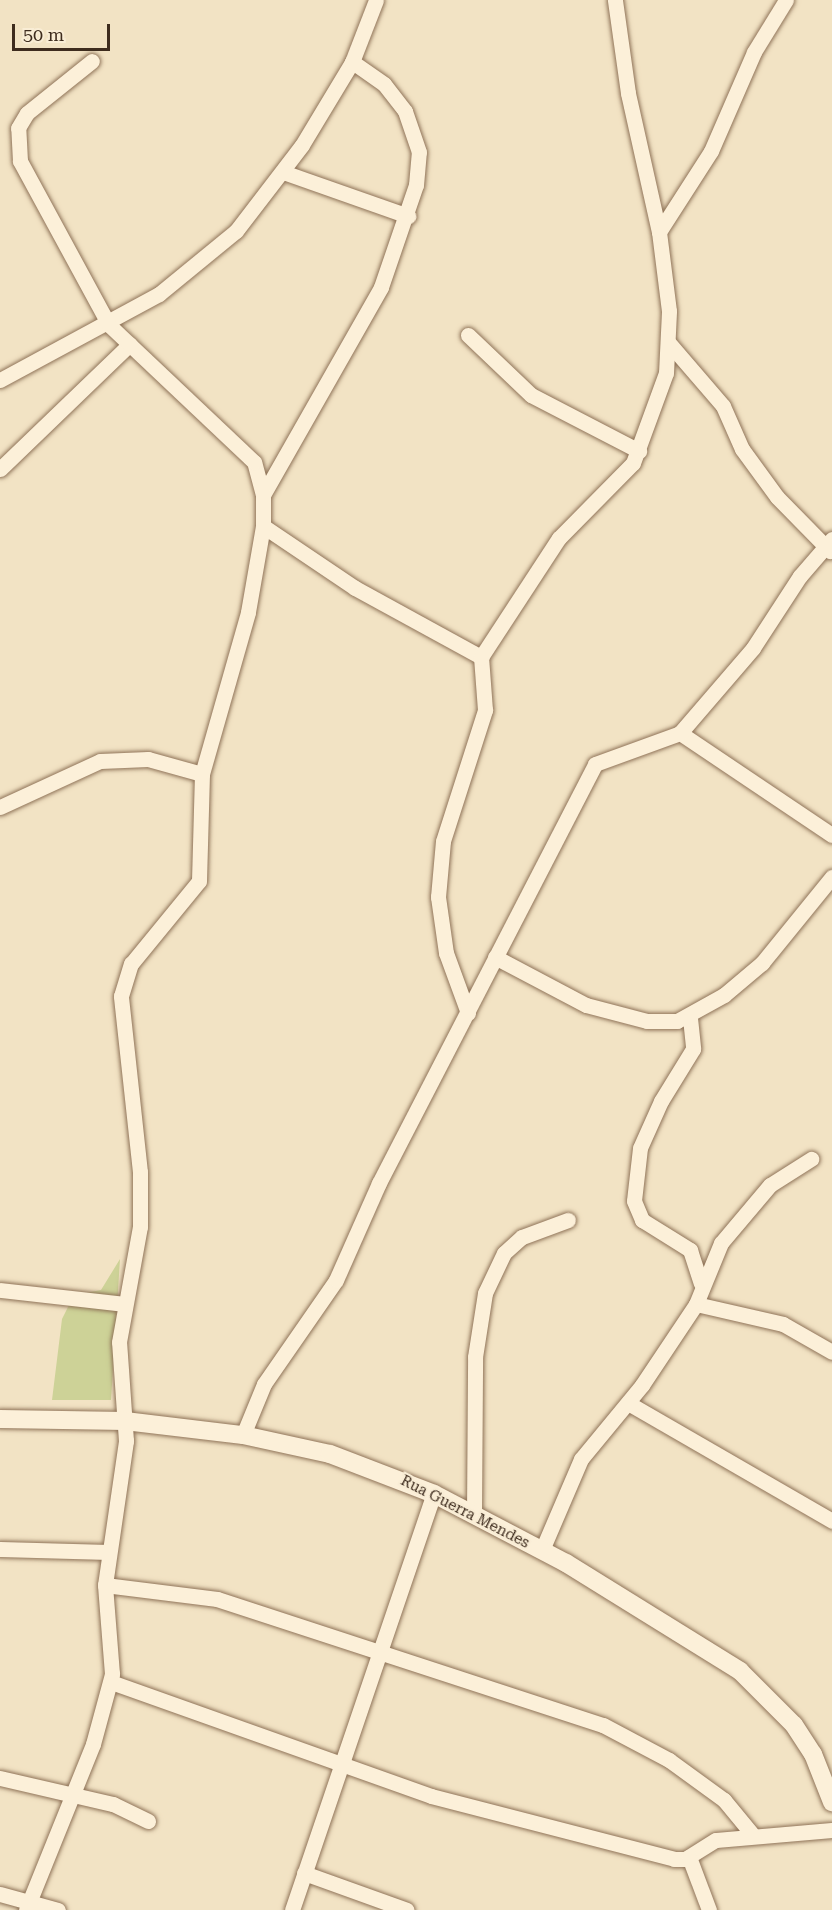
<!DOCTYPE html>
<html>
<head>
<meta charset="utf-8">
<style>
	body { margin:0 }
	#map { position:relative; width:832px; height:1910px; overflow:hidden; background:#f2e3c4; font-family:"Roboto Serif",serif }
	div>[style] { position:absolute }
	.green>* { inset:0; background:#cdd297 }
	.roads { filter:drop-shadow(0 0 2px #8f7358) drop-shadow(0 0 2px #8f7358) }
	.minor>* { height:15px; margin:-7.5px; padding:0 7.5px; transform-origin:7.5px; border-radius:7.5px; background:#fcf0d9 }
	.tertiary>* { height:18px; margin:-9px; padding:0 9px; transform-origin:9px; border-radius:9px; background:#fcf0d9 }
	span { translate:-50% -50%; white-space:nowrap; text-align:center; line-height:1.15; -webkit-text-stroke:4.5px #f9edd5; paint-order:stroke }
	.street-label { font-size:15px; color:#3e2c1e }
	.scale { position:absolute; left:12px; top:24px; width:98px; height:27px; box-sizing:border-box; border:3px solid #3e2c1e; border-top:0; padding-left:8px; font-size:18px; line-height:21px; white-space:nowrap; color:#3e2c1e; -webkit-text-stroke:4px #f9edd5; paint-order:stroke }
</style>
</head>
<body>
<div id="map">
	<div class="green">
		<div style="clip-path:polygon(120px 1259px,111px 1400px,52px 1400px,62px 1319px,74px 1295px,101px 1290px)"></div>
	</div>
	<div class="roads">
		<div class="minor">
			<div style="left:283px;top:172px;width:133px;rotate:19.4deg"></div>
			<div style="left:659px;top:232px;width:96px;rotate:-57.3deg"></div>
			<div style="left:711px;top:151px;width:108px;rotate:-66.5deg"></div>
			<div style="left:754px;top:52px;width:61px;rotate:-58.4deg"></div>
			<div style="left:468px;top:335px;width:87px;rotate:43.6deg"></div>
			<div style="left:531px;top:395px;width:122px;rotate:27.4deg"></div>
			<div style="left:668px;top:342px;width:84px;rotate:49.3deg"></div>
			<div style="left:723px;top:406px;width:47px;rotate:66.2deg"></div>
			<div style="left:742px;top:449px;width:59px;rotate:53.9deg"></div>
			<div style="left:777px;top:497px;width:76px;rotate:45.5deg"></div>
			<div style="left:0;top:380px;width:181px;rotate:-28.4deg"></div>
			<div style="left:159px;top:294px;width:99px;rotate:-39.3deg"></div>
			<div style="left:236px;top:231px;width:108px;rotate:-52.5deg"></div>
			<div style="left:302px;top:145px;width:97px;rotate:-58.9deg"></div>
			<div style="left:352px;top:62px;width:66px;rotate:-68.8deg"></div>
			<div style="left:0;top:469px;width:180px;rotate:-43.9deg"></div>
			<div style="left:263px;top:495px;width:239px;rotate:-60.4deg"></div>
			<div style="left:381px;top:287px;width:108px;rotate:-71.1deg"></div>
			<div style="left:416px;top:185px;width:33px;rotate:-85deg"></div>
			<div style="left:419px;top:152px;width:43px;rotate:-108.9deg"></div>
			<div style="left:405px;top:111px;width:34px;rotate:-128deg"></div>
			<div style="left:384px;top:84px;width:39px;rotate:-145deg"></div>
			<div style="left:263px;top:526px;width:111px;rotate:34deg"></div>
			<div style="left:355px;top:588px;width:144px;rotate:28.7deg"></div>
			<div style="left:680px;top:733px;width:183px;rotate:33.9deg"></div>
			<div style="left:0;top:807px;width:110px;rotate:-24.7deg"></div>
			<div style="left:100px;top:761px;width:48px;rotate:-2.4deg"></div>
			<div style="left:148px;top:759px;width:56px;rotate:15.5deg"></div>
			<div style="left:495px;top:957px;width:103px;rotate:27.8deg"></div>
			<div style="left:586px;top:1005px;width:63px;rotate:14.7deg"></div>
			<div style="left:647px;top:1021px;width:30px"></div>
			<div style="left:677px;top:1021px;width:54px;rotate:-29deg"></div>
			<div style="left:724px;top:995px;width:50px;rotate:-40.1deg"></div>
			<div style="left:762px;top:963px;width:111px;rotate:-50.9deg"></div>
			<div style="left:468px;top:1013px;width:64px;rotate:-110.1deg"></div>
			<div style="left:446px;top:953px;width:57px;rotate:-98.1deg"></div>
			<div style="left:438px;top:897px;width:56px;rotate:-84.9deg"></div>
			<div style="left:443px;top:841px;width:138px;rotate:-72.2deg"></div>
			<div style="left:485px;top:710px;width:53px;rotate:-94.3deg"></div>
			<div style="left:481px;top:657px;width:142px;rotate:-56.8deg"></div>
			<div style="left:559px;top:538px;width:105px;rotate:-45.4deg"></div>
			<div style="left:633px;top:463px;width:96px;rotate:-69.9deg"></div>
			<div style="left:666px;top:373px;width:62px;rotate:-87.2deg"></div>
			<div style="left:669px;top:311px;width:80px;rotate:-97.2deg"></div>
			<div style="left:659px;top:232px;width:142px;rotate:-102.6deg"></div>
			<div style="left:628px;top:93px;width:94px;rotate:-98deg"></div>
			<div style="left:690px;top:1018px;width:31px;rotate:84deg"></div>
			<div style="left:693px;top:1049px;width:61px;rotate:121.6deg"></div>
			<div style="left:661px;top:1101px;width:51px;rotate:114.1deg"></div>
			<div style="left:640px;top:1148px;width:53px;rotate:96.5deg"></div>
			<div style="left:634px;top:1201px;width:21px;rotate:67deg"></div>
			<div style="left:642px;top:1220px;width:57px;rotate:32deg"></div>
			<div style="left:690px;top:1250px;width:35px;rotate:72deg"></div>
			<div style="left:0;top:1290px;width:125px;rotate:6.4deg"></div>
			<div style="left:696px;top:1304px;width:89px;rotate:12.9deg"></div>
			<div style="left:783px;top:1324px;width:56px;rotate:29.7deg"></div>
			<div style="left:628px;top:1403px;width:236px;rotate:30deg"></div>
			<div style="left:243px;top:1435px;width:55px;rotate:-67.6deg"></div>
			<div style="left:264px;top:1384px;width:126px;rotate:-55.3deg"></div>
			<div style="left:336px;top:1280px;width:106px;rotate:-66.1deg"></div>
			<div style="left:379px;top:1183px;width:471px;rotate:-62.7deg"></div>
			<div style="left:595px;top:764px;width:90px;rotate:-20deg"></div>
			<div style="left:680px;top:733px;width:112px;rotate:-49.3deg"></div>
			<div style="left:753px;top:648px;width:86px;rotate:-56.9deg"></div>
			<div style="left:800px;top:576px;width:49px;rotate:-49.1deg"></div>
			<div style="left:474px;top:1515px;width:158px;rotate:-89.6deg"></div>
			<div style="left:475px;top:1357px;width:65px;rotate:-81.1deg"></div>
			<div style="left:485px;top:1293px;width:44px;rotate:-64.6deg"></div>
			<div style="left:504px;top:1253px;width:24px;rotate:-42deg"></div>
			<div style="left:522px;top:1237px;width:49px;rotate:-20.3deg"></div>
			<div style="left:0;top:1549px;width:109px;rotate:1.6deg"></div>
			<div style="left:542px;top:1550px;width:99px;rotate:-66.8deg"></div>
			<div style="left:581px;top:1459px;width:96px;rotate:-50.5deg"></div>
			<div style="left:642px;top:1385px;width:97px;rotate:-56.3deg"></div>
			<div style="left:696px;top:1304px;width:66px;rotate:-67.7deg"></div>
			<div style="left:721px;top:1243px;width:76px;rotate:-49.8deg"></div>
			<div style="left:770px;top:1185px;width:49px;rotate:-32.4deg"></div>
			<div style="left:105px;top:1585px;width:113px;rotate:7.1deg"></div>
			<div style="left:217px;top:1599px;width:406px;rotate:18.1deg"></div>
			<div style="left:603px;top:1725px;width:75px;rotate:27.9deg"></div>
			<div style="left:669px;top:1760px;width:68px;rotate:36deg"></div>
			<div style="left:724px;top:1800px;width:45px;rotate:50.4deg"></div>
			<div style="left:111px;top:1682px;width:340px;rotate:19.6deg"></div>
			<div style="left:431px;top:1796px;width:251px;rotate:14.5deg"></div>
			<div style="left:674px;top:1859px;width:11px"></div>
			<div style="left:685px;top:1859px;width:36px;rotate:-32deg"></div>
			<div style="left:716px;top:1840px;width:116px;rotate:-4.9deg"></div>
			<div style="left:0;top:1778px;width:116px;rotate:13deg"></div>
			<div style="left:113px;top:1804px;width:39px;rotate:26deg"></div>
			<div style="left:689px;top:1857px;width:57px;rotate:69.3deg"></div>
			<div style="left:304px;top:1873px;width:109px;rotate:19.8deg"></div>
			<div style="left:0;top:1894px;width:60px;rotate:15.4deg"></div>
			<div style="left:26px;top:1910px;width:179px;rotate:-68deg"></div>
			<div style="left:93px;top:1744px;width:73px;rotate:-74.8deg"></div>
			<div style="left:112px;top:1674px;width:89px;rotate:-94.5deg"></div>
			<div style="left:105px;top:1585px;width:146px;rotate:-81.7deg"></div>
			<div style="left:126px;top:1441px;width:99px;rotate:-94deg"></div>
			<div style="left:119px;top:1342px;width:117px;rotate:-79.7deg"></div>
			<div style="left:140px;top:1227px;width:55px;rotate:-90deg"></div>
			<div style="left:140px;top:1172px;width:177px;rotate:-96.2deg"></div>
			<div style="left:121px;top:996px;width:34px;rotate:-73deg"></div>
			<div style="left:131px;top:964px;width:107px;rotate:-50.7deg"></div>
			<div style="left:199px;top:881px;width:107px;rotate:-88.4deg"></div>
			<div style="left:202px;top:774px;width:168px;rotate:-74.1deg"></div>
			<div style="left:248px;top:612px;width:87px;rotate:-80.1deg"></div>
			<div style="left:263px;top:526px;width:31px;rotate:-90deg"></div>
			<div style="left:263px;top:495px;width:34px;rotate:-105deg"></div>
			<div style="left:254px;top:462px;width:199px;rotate:-136.6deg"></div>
			<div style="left:109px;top:325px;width:187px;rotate:-118.5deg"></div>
			<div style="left:20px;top:161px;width:33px;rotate:-93deg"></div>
			<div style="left:18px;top:128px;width:17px;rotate:-59deg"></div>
			<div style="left:27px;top:113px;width:83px;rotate:-38.7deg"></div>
			<div style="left:292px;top:1910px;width:440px;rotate:-71.2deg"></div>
		</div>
		<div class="tertiary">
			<div style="left:0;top:1419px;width:125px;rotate:0.9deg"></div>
			<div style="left:125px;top:1421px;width:119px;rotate:6.8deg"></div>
			<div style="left:243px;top:1435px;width:89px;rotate:12.3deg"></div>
			<div style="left:330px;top:1454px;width:111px;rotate:21deg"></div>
			<div style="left:434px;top:1494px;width:149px;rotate:27.6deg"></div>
			<div style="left:566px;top:1563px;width:205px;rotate:31.8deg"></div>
			<div style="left:740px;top:1671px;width:76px;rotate:45deg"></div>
			<div style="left:794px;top:1725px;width:35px;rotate:57deg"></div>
			<div style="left:813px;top:1754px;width:52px;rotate:68.4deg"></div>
		</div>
	</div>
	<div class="street-label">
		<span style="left:465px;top:1512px;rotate:27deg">Rua Guerra Mendes</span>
	</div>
	<div class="scale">50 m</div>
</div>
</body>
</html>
